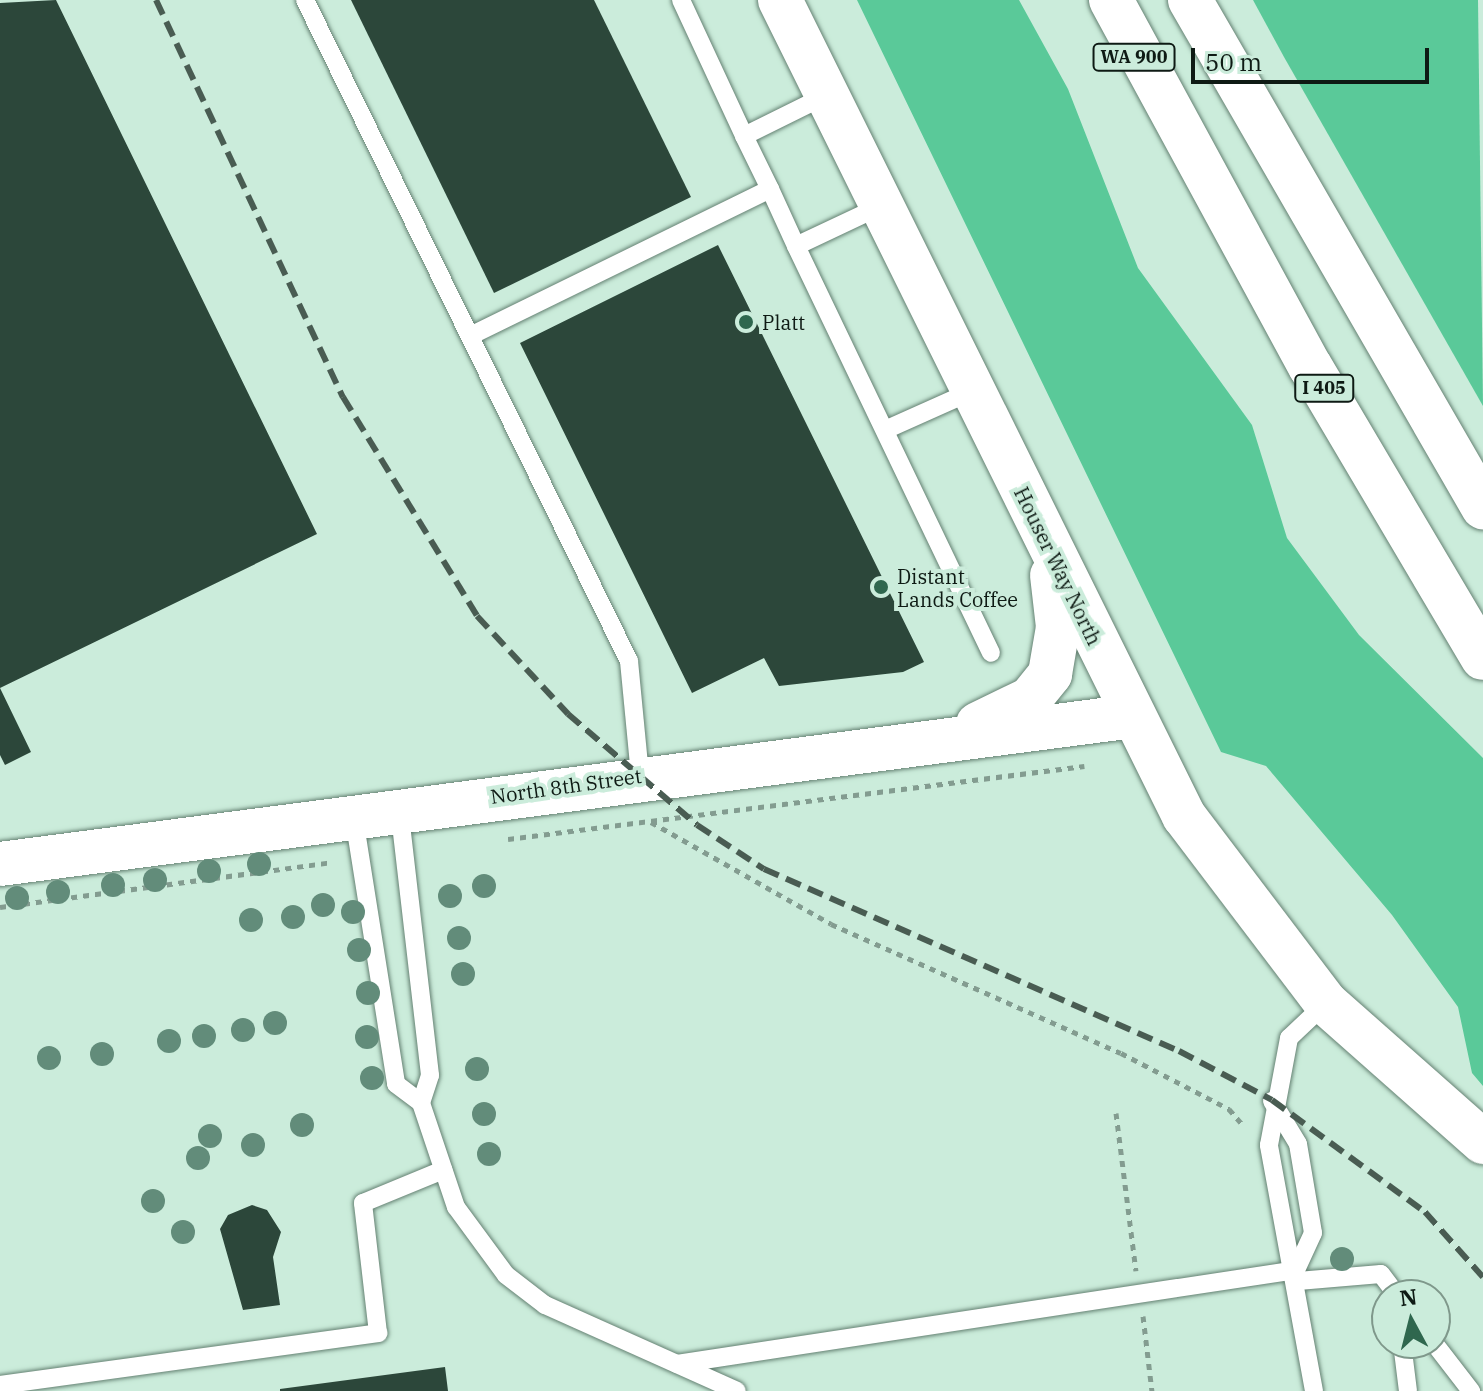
<!DOCTYPE html>
<html>
<head>
<meta charset="utf-8">
<style>
	body { margin:0 }
	#map { position:relative; width:1483px; height:1391px; overflow:hidden; background:#cbecdb; font-family:"IBM Plex Serif",serif }
	div>[style] { position:absolute }
	.forest>* { inset:0; background:#5ac999 }
	.building>* { inset:0; background:#2c473a }
	.path>* { height:5px; margin-top:-2.5px; transform-origin:0; background:repeating-linear-gradient(90deg,#839c90 0 6px,transparent 0 12px) }
	.roads { filter:drop-shadow(0 0 2px #648172) drop-shadow(0 0 2px #648172) }
	.lane>* { height:18px; margin:-9px; padding:0 9px; transform-origin:9px; border-radius:9px; background:#fff }
	.secondary>* { height:44px; margin:-22px; padding:0 22px; transform-origin:22px; border-radius:22px; background:#fff }
	.highway>* { height:44px; margin:-22px; padding:0 22px; transform-origin:22px; border-radius:22px; background:#fff }
	.rail>* { height:6px; margin-top:-3px; transform-origin:0; background:repeating-linear-gradient(90deg,#495c52 0 16px,transparent 0 24px) }
	.trees>* { width:24px; height:24px; margin:-12px; border-radius:50%; background:#628c7a }
	.dots>* { width:22px; height:22px; translate:-50% -50%; box-sizing:border-box; border:4px solid #cbecdb; border-radius:50% }
	span { translate:-50% -50%; white-space:nowrap; text-align:center; line-height:1.15; -webkit-text-stroke:8px #cbecdb; paint-order:stroke }
	.shield-label span { padding:2px 6px; background:#cbecdb; border:2px solid; border-radius:6px; -webkit-text-stroke-width:0 }
	.shield-label { font-size:18px; color:#0e1a14; font-weight:700 }
	.poi-label { font-size:20px; color:#0e1a14 }
	.left { translate:0 -50%; text-align:left }
	.street-label { font-size:20px; color:#0e1a14 }
	.north { position:absolute; left:1371px; top:1279px; width:80px; height:80px; box-sizing:border-box; background:#cbecdb; border:2px solid #7f988b; border-radius:50%; rotate:353deg; font-size:22px; font-weight:700; line-height:32px; text-align:center; color:#0e1a14 }
	.north::after { content:''; display:block; margin:auto; width:28px; height:36px; background:#2f674e; clip-path:polygon(50% 0,100% 100%,50% 72%,0 100%) }
	.scale { position:absolute; left:1191px; top:48px; width:238px; height:36px; box-sizing:border-box; border:4px solid #0e1a14; border-top:0; padding-left:10px; font-size:24px; line-height:28px; white-space:nowrap; color:#0e1a14; -webkit-text-stroke:6px #cbecdb; paint-order:stroke }
</style>
</head>
<body>
<div id="map">
	<div class="forest">
		<div style="clip-path:polygon(857px 0,1019px 0,1068px 89px,1138px 268px,1252px 425px,1287px 538px,1359px 635px,1483px 758px,1483px 1086px,1472px 1073px,1458px 1007px,1392px 915px,1266px 766px,1221px 752px)"></div>
		<div style="clip-path:polygon(1253px 0,1478px 0,1483px 406px,1284px 57px)"></div>
	</div>
	<div class="building">
		<div style="clip-path:polygon(56px 0,317px 534px,0 688px,31px 752px,5px 765px,0 755px,0 3px)"></div>
		<div style="clip-path:polygon(351px 0,594px 0,691px 197px,494px 293px)"></div>
		<div style="clip-path:polygon(718px 245px,924px 662px,903px 672px,779px 686px,764px 658px,692px 693px,520px 343px)"></div>
		<div style="clip-path:polygon(252px 1205px,267px 1210px,281px 1232px,273px 1257px,280px 1305px,243px 1310px,220px 1229px,228px 1215px)"></div>
		<div style="clip-path:polygon(445px 1367px,448px 1391px,280px 1391px,280px 1389px)"></div>
	</div>
	<div class="path">
		<div style="left:651px;top:822px;width:207px;rotate:29.5deg"></div>
		<div style="left:831px;top:924px;width:317px;rotate:24deg"></div>
		<div style="left:1121px;top:1053px;width:122px;rotate:27.4deg"></div>
		<div style="left:1229px;top:1109px;width:21px;rotate:49deg"></div>
		<div style="left:508px;top:839px;width:581px;rotate:-7.22deg"></div>
		<div style="left:0;top:907px;width:335px;rotate:-7.7deg"></div>
		<div style="left:1116px;top:1113px;width:159px;rotate:82.8deg"></div>
		<div style="left:1143px;top:1316px;width:76px;rotate:83.2deg"></div>
	</div>
	<div class="roads">
		<div class="lane">
			<div style="left:305px;top:0;width:736px;rotate:63.89deg"></div>
			<div style="left:629px;top:661px;width:116px;rotate:84.5deg"></div>
			<div style="left:681px;top:0;width:150px;rotate:65.1deg"></div>
			<div style="left:770px;top:189px;width:59px;rotate:-116.1deg"></div>
			<div style="left:744px;top:136px;width:93px;rotate:-26.3deg"></div>
			<div style="left:796px;top:246px;width:451px;rotate:64.4deg"></div>
			<div style="left:470px;top:336px;width:334px;rotate:-26.1deg"></div>
			<div style="left:770px;top:189px;width:63px;rotate:65.5deg"></div>
			<div style="left:796px;top:246px;width:94px;rotate:-25.2deg"></div>
			<div style="left:885px;top:430px;width:95px;rotate:-24.1deg"></div>
			<div style="left:354px;top:818px;width:269px;rotate:81deg"></div>
			<div style="left:396px;top:1084px;width:31px;rotate:37deg"></div>
			<div style="left:421px;top:1103px;width:29px;rotate:-72deg"></div>
			<div style="left:430px;top:1075px;width:268px;rotate:-96.6deg"></div>
			<div style="left:1272px;top:1101px;width:50px;rotate:58.8deg"></div>
			<div style="left:1298px;top:1144px;width:90px;rotate:80.4deg"></div>
			<div style="left:1313px;top:1233px;width:41px;rotate:114.7deg"></div>
			<div style="left:421px;top:1103px;width:110px;rotate:71.4deg"></div>
			<div style="left:456px;top:1207px;width:84px;rotate:53.7deg"></div>
			<div style="left:506px;top:1275px;width:49px;rotate:37.6deg"></div>
			<div style="left:545px;top:1305px;width:210px;rotate:24.1deg"></div>
			<div style="left:1298px;top:1281px;width:83px;rotate:-4.8deg"></div>
			<div style="left:1381px;top:1274px;width:26px;rotate:53deg"></div>
			<div style="left:1402px;top:1343px;width:48px;rotate:82.9deg"></div>
			<div style="left:1434px;top:1343px;width:61px;rotate:52.4deg"></div>
			<div style="left:677px;top:1364px;width:626px;rotate:-8.63deg"></div>
			<div style="left:0;top:1385px;width:382px;rotate:-7.8deg"></div>
			<div style="left:378px;top:1333px;width:131px;rotate:-96.6deg"></div>
			<div style="left:363px;top:1203px;width:87px;rotate:-22.4deg"></div>
			<div style="left:1314px;top:1391px;width:250px;rotate:-100.4deg"></div>
			<div style="left:1269px;top:1145px;width:109px;rotate:-79.4deg"></div>
			<div style="left:1289px;top:1038px;width:51px;rotate:-43.4deg"></div>
		</div>
		<div class="secondary">
			<div style="left:780px;top:0;width:911px;rotate:63.66deg"></div>
			<div style="left:1184px;top:816px;width:235px;rotate:52.8deg"></div>
			<div style="left:1326px;top:1003px;width:210px;rotate:41.5deg"></div>
			<div style="left:978px;top:724px;width:58px;rotate:-25.7deg"></div>
			<div style="left:1030px;top:699px;width:32px;rotate:-51deg"></div>
			<div style="left:1050px;top:674px;width:48px;rotate:-80.3deg"></div>
			<div style="left:1058px;top:627px;width:52px;rotate:-96.6deg"></div>
			<div style="left:0;top:864px;width:1143px;rotate:-7.44deg"></div>
		</div>
		<div class="highway">
			<div style="left:1111px;top:0;width:417px;rotate:61.5deg"></div>
			<div style="left:1310px;top:366px;width:339px;rotate:59.4deg"></div>
			<div style="left:1190px;top:0;width:586px;rotate:59.98deg"></div>
		</div>
	</div>
	<div class="rail">
		<div style="left:156px;top:0;width:439px;rotate:64.8deg"></div>
		<div style="left:343px;top:397px;width:257px;rotate:58.5deg"></div>
		<div style="left:477px;top:616px;width:134px;rotate:47.1deg"></div>
		<div style="left:568px;top:714px;width:170px;rotate:40.7deg"></div>
		<div style="left:697px;top:825px;width:80px;rotate:33.3deg"></div>
		<div style="left:764px;top:869px;width:453px;rotate:23.7deg"></div>
		<div style="left:1179px;top:1051px;width:105px;rotate:27.8deg"></div>
		<div style="left:1272px;top:1100px;width:190px;rotate:36.2deg"></div>
		<div style="left:1425px;top:1212px;width:87px;rotate:48.3deg"></div>
	</div>
	<div class="trees">
		<div style="left:259px;top:864px"></div>
		<div style="left:209px;top:871px"></div>
		<div style="left:155px;top:880px"></div>
		<div style="left:113px;top:885px"></div>
		<div style="left:484px;top:886px"></div>
		<div style="left:58px;top:892px"></div>
		<div style="left:450px;top:896px"></div>
		<div style="left:17px;top:898px"></div>
		<div style="left:323px;top:905px"></div>
		<div style="left:353px;top:912px"></div>
		<div style="left:293px;top:917px"></div>
		<div style="left:251px;top:920px"></div>
		<div style="left:459px;top:938px"></div>
		<div style="left:359px;top:950px"></div>
		<div style="left:463px;top:974px"></div>
		<div style="left:368px;top:993px"></div>
		<div style="left:275px;top:1023px"></div>
		<div style="left:243px;top:1030px"></div>
		<div style="left:204px;top:1036px"></div>
		<div style="left:367px;top:1037px"></div>
		<div style="left:169px;top:1041px"></div>
		<div style="left:102px;top:1054px"></div>
		<div style="left:49px;top:1058px"></div>
		<div style="left:477px;top:1069px"></div>
		<div style="left:372px;top:1078px"></div>
		<div style="left:484px;top:1114px"></div>
		<div style="left:302px;top:1125px"></div>
		<div style="left:210px;top:1136px"></div>
		<div style="left:253px;top:1145px"></div>
		<div style="left:489px;top:1154px"></div>
		<div style="left:198px;top:1158px"></div>
		<div style="left:153px;top:1201px"></div>
		<div style="left:183px;top:1232px"></div>
		<div style="left:1342px;top:1259px"></div>
	</div>
	<div class="dots">
		<div style="left:746px;top:322px;background:#2f674e"></div>
		<div style="left:881px;top:587px;background:#2f674e"></div>
	</div>
	<div class="shield-label">
		<span style="left:1134px;top:57px">WA 900</span>
		<span style="left:1324px;top:388px">I 405</span>
	</div>
	<div class="poi-label">
		<span class="left" style="left:762px;top:322px">Platt</span>
		<span class="left" style="left:897px;top:588px">Distant<br>Lands Coffee</span>
	</div>
	<div class="street-label">
		<span style="left:1058px;top:566px;rotate:64deg">Houser Way North</span>
		<span style="left:566px;top:786px;rotate:-8deg">North 8th Street</span>
	</div>
	<div class="north">N</div>
	<div class="scale">50 m</div>
</div>
</body>
</html>
